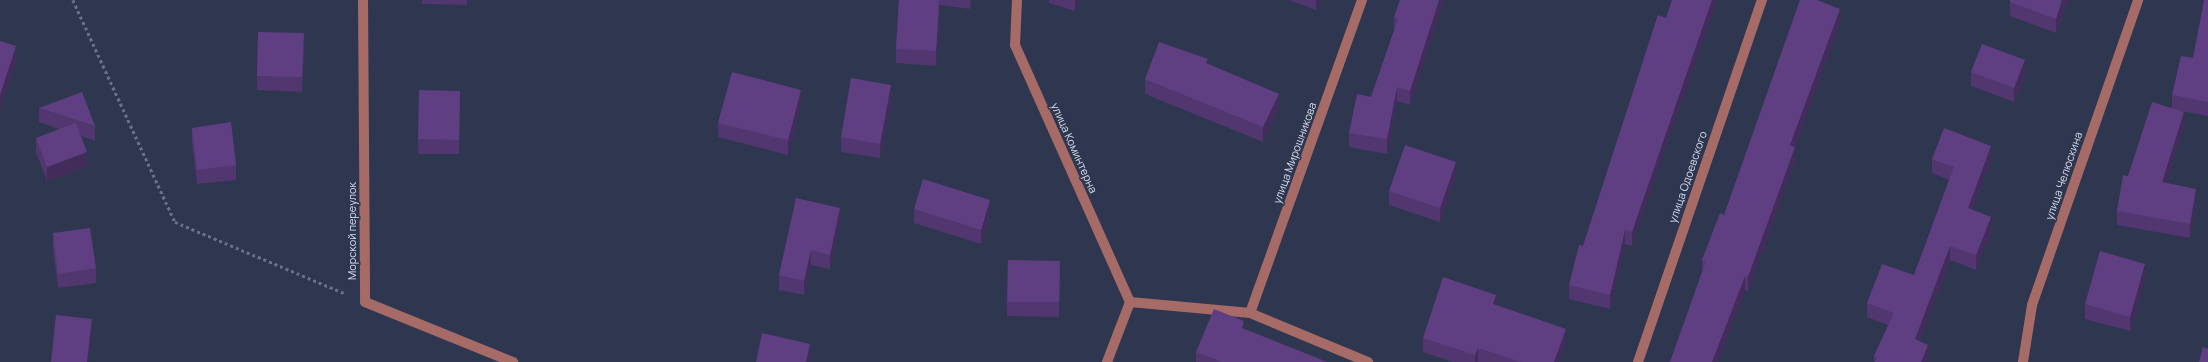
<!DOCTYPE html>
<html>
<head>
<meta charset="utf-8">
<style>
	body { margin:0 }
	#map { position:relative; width:2208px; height:362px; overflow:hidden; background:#2e374f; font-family:Manrope,sans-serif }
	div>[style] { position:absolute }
	.path>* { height:2.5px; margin-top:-1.25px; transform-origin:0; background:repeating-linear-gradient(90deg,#6a7287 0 3px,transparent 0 6px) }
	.minor>* { height:10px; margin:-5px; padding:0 5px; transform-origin:5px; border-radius:5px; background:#a66b67 }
	.wall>* { inset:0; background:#52366f }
	.shaded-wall>* { inset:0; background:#422c5a }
	.building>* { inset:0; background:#5f3f81 }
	span { translate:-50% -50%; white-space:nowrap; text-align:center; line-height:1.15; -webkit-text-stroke:3px #2e374f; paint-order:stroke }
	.street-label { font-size:11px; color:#d9deee }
</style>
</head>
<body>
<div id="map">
	<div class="path">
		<div style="left:73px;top:0;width:244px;rotate:65.3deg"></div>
		<div style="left:175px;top:222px;width:183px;rotate:22.8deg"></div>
	</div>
	<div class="minor">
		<div style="left:363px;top:0;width:302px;rotate:89.6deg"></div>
		<div style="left:365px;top:302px;width:160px;rotate:22.1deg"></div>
		<div style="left:1017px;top:0;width:45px;rotate:92.5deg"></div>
		<div style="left:1015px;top:45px;width:282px;rotate:65.9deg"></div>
		<div style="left:1130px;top:302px;width:121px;rotate:5.2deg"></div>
		<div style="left:1250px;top:313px;width:128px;rotate:22.6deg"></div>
		<div style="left:1250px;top:313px;width:332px;rotate:-70.3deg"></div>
		<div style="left:1107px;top:362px;width:64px;rotate:-69deg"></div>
		<div style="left:1638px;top:362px;width:383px;rotate:-71.1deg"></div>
		<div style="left:2023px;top:362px;width:58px;rotate:-81deg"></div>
		<div style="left:2032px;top:305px;width:323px;rotate:-70.8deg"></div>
	</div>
	<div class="wall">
		<div style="clip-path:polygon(422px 0,467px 0,467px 5px,422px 4px)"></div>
		<div style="clip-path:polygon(899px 0,971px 0,970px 9px,940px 5px,936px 66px,896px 63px,896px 49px)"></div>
		<div style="clip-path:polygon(1049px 0,1079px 0,1075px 11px,1049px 3px)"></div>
		<div style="clip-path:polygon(1289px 0,1320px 0,1316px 10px)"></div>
		<div style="clip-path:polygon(1443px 0,1443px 2px,1410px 105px,1397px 101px,1387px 154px,1349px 147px,1349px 133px,1371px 97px,1394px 30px,1394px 17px)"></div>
		<div style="clip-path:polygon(2068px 0,2056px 33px,2010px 16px,2010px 2px)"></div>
		<div style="clip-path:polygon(2208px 0,2208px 116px,2181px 111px,2184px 126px,2166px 183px,2196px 203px,2190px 238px,2117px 225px,2117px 211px,2128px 176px,2172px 108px,2172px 95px,2193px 58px)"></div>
		<div style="clip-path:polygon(1658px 15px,1632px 246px,1625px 244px,1610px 309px,1569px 299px,1569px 285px,1583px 246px)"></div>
		<div style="clip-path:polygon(1840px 23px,1795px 147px,1795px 161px,1765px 244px,1748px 291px,1745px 290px,1718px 362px,1670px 362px,1702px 272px,1702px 260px)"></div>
		<div style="clip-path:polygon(258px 32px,304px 48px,302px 92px,257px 90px)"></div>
		<div style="clip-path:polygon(0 41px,16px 61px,0 110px)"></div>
		<div style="clip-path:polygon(1971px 72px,2025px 74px,2014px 102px,1971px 86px)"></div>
		<div style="clip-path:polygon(1145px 79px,1279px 108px,1263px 142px,1145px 94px)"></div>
		<div style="clip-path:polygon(460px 91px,459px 154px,418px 154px,418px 139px)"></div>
		<div style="clip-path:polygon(891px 99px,880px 158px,841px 152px,841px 137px)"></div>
		<div style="clip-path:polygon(801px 104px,788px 155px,718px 137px,718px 123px)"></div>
		<div style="clip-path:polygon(39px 108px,95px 126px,95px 141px,81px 136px,87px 167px,47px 181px,36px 152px,36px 138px,59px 129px,39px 122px)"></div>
		<div style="clip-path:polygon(192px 128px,236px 165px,236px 180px,197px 184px,192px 142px)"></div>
		<div style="clip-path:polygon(1932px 159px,1991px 160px,1972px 210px,1991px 231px,1976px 270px,1950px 260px,1920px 341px,1928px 360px,1927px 362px,1874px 362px,1874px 356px,1888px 325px,1867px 317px,1867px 303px,1914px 275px,1949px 180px,1932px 173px)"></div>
		<div style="clip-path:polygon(1456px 176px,1440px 222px,1389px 205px,1389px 191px)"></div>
		<div style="clip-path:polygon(914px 209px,990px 214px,981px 244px,914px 223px)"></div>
		<div style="clip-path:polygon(840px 222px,830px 269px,811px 265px,804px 295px,779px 290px,779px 275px)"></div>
		<div style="clip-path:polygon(53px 233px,96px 268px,96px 283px,58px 288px,53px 248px)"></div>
		<div style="clip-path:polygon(1060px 261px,1059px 317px,1007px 316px,1007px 302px)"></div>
		<div style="clip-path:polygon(2145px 278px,2130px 331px,2085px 319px,2085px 304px)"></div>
		<div style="clip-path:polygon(1496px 305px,1566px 343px,1559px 362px,1453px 362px,1423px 352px,1423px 338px)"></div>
		<div style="clip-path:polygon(1244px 329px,1327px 362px,1196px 362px,1196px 352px)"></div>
	</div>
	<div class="shaded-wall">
		<div style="clip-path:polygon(940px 0,940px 10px,936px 66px,936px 51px)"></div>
		<div style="clip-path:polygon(1075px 0,1079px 0,1075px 11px)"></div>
		<div style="clip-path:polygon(1316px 0,1320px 0,1316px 10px)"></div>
		<div style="clip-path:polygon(1439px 0,1443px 0,1443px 2px,1410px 105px,1410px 91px)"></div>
		<div style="clip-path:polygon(1712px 0,1717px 0,1632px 246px,1632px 232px)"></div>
		<div style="clip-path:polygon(2062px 0,2068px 0,2056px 33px,2056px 19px)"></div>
		<div style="clip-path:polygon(1840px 9px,1840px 23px,1795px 147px,1795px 161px,1748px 291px,1748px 277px,1790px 145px)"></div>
		<div style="clip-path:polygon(16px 46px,16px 61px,0 110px,0 95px)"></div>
		<div style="clip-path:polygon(2025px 60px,2025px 74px,2014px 102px,2014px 88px)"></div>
		<div style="clip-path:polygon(891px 85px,891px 99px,880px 158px,880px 144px)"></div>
		<div style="clip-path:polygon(1397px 87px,1397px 101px,1387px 154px,1387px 139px)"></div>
		<div style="clip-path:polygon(801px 90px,801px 104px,788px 155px,788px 140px)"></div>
		<div style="clip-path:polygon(1279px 94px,1279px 108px,1263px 142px,1263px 127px)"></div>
		<div style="clip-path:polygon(2184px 112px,2184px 126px,2162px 197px,2162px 182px)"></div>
		<div style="clip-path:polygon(1991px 146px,1991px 160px,1968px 222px,1968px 208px)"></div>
		<div style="clip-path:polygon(87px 152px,87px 167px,47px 181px,47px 167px)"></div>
		<div style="clip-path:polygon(1456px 162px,1456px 176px,1440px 222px,1440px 208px)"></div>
		<div style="clip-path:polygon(2196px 189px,2196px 203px,2190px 238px,2190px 224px)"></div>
		<div style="clip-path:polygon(990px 200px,990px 214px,981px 244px,981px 230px)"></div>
		<div style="clip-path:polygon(840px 208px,840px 222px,830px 269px,830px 255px)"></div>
		<div style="clip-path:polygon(1991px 217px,1991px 231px,1976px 270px,1976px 255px)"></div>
		<div style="clip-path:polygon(1625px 230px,1625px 244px,1610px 309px,1610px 295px)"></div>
		<div style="clip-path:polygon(1950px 246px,1950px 260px,1915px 354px,1915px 339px)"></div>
		<div style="clip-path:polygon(811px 250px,811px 265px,804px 295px,804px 281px)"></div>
		<div style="clip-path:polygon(2145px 264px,2145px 278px,2130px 331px,2130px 317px)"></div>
		<div style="clip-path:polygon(1745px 276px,1745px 290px,1718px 362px,1712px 362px)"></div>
		<div style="clip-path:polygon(1496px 295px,1496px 309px,1493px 304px)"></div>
		<div style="clip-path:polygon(92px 319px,92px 333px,88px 362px,87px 362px)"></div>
		<div style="clip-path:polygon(1244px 321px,1244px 335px,1242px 328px)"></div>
		<div style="clip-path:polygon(1566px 329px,1566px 343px,1559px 362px,1554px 362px)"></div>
		<div style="clip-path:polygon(810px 344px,810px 358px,809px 362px,806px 362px)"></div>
		<div style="clip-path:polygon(1928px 345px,1928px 360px,1927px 362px,1921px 362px)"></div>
		<div style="clip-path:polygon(1478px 348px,1478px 362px,1475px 362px,1475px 355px)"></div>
	</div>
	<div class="building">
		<div style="clip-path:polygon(899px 0,939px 0,936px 51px,896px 49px)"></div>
		<div style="clip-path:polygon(1400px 0,1439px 0,1410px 91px,1397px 87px,1387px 139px,1349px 133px,1357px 94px,1371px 97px,1398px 19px,1394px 17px)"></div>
		<div style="clip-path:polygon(1672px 0,1712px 0,1632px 232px,1625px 230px,1610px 295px,1569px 285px,1579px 245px,1583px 246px,1658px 15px,1666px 18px)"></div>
		<div style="clip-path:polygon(1800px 0,1817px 0,1840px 9px,1790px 145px,1795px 147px,1765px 230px,1748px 277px,1745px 276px,1712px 362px,1670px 362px,1706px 261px,1702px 260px,1720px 213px,1724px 215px)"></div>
		<div style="clip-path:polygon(2010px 0,2062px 0,2056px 19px,2010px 2px)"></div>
		<div style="clip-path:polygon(2204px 0,2208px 0,2208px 102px,2172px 95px,2181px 56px,2193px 58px)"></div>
		<div style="clip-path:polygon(258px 32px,304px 33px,302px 77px,257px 76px)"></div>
		<div style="clip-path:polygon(0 41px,16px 46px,0 95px)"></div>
		<div style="clip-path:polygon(1159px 42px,1208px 59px,1206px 63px,1279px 94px,1263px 127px,1145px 79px)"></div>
		<div style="clip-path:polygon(1982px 44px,2025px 60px,2014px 88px,1971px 72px)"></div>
		<div style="clip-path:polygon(732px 72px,801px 90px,788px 140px,718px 123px)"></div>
		<div style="clip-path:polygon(851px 78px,891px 85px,880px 144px,841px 137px)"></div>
		<div style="clip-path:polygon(419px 90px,460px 91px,459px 140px,418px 139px)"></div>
		<div style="clip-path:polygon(82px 92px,95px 126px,39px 108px)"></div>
		<div style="clip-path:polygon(2152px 102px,2184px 112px,2162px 182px,2196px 189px,2190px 224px,2117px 211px,2123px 175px,2128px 176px)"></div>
		<div style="clip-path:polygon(231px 122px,236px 165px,197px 170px,192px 128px)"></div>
		<div style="clip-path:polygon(76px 123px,87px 152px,47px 167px,36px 138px)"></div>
		<div style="clip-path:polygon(1944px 128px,1991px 146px,1968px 208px,1991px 217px,1976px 255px,1950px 246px,1915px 339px,1928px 345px,1921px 362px,1875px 362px,1877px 358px,1874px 356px,1894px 313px,1867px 303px,1882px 264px,1914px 275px,1954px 167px,1932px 159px)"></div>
		<div style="clip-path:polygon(1405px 145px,1456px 162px,1440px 208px,1389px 191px)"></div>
		<div style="clip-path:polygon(923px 179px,990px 200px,981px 230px,914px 209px)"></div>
		<div style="clip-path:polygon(796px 198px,840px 208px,830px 255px,811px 250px,804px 281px,779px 275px)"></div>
		<div style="clip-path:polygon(90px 228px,96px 268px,58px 274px,53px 233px)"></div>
		<div style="clip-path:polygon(2100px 251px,2145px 264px,2130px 317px,2085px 304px)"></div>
		<div style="clip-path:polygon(1008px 260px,1060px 261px,1059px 302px,1007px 302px)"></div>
		<div style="clip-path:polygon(1443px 277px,1496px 295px,1493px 304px,1566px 329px,1554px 362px,1521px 362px,1478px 348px,1475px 355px,1423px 338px)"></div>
		<div style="clip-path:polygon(1214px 309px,1244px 321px,1242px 328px,1327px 362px,1222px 362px,1196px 352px)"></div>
		<div style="clip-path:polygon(56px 315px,92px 319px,87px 362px,51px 362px)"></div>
		<div style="clip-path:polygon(762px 333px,810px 344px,806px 362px,756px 362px)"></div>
		<div style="clip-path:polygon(2203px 347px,2208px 349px,2208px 362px,2199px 362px)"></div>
	</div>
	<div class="street-label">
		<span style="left:1074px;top:148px;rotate:66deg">улица Коминтерна</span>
		<span style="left:1295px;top:153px;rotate:-70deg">улица Мирошникова</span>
		<span style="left:2064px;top:176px;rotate:-71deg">улица Челюскина</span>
		<span style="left:1688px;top:177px;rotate:-71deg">улица Одоевского</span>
		<span style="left:352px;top:231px;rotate:-90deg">Морской переулок</span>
	</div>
</div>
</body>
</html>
